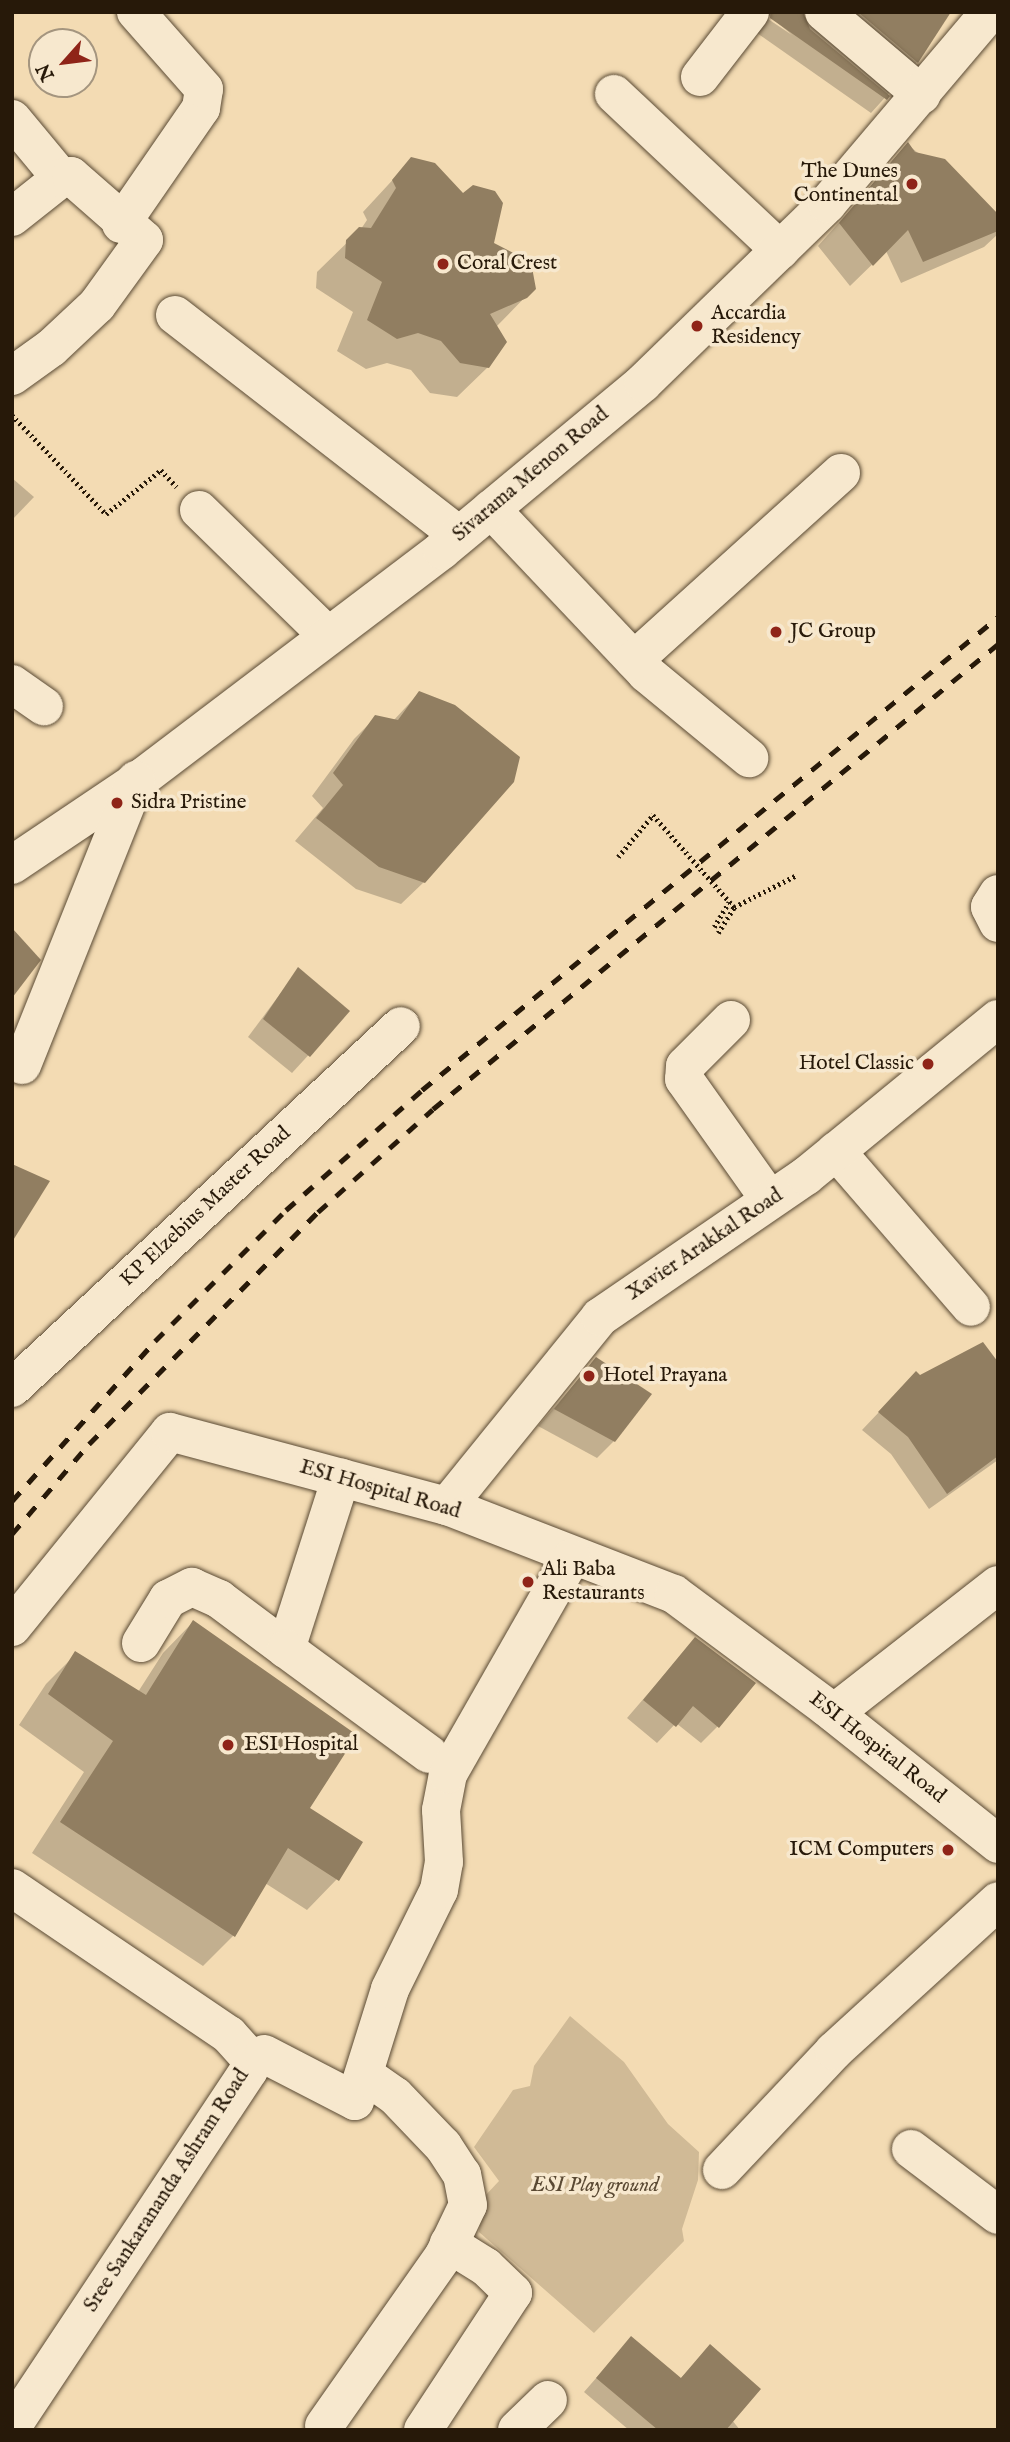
<!DOCTYPE html>
<html>
<head>
<meta charset="utf-8">
<style>
	body { margin:0 }
	#map { position:relative; width:1010px; height:2442px; overflow:hidden; background:#f3dbb3; font-family:"IM FELL English",serif }
	div>[style] { position:absolute }
	.green>* { inset:0; background:#d0ba96 }
	.shadow>* { inset:0; background:#0003 }
	.building>* { inset:0; background:#917e61 }
	.path>* { height:4.5px; margin-top:-2.25px; transform-origin:0; background:repeating-linear-gradient(90deg,#271909 0 2px,transparent 0 5.5px) }
	.roads { filter:drop-shadow(0 0 2px #5a4a34) drop-shadow(0 0 2px #5a4a34) }
	.minor>* { height:38px; margin:-19px; padding:0 19px; transform-origin:19px; border-radius:19px; background:#f7e8ce }
	.rail>* { height:5px; margin-top:-2.5px; transform-origin:0; background:repeating-linear-gradient(90deg,#271909 0 12px,transparent 0 24px) }
	.path-bridge>* { height:4.5px; margin-top:-2.25px; transform-origin:0; background:repeating-linear-gradient(90deg,#271909 0 2px,transparent 0 5.5px) }
	.dots>* { width:19px; height:19px; translate:-50% -50%; box-sizing:border-box; border:4px solid #f7e8ce; border-radius:50% }
	span { translate:-50% -50%; white-space:nowrap; text-align:center; line-height:1.15; -webkit-text-stroke:7px #f7e8ce; paint-order:stroke }
	.poi-label { font-size:21px; color:#271909 }
	.right { translate:-100% -50%; text-align:right }
	.left { translate:0 -50%; text-align:left }
	.street-label { font-size:21px; color:#271909 }
	.park-label { font-size:21px; color:#5a4933; font-style:italic }
	.frame { position:absolute; inset:0; border:14px solid #271909; pointer-events:none }
	.north { position:absolute; left:28px; top:28px; width:70px; height:70px; box-sizing:border-box; background:#f7e8ce; border:2px solid #a4957f; border-radius:50%; rotate:242deg; font-size:19px; font-weight:700; line-height:28px; text-align:center; color:#271909 }
	.north::after { content:''; display:block; margin:auto; width:24px; height:32px; background:#8f2418; clip-path:polygon(50% 0,100% 100%,50% 72%,0 100%) }
</style>
</head>
<body>
<div id="map">
	<div class="green">
		<div style="clip-path:polygon(570px 2016px,624px 2062px,668px 2124px,699px 2152px,698px 2180px,682px 2229px,684px 2241px,594px 2333px,479px 2232px,483px 2198px,499px 2181px,474px 2147px,513px 2090px,530px 2086px,534px 2066px)"></div>
	</div>
	<div class="shadow">
		<div style="clip-path:polygon(765px 12px,802px 12px,804px 19px,811px 12px,948px 12px,917px 62px,871px 113px,757px 33px,762px 15px,792px 35px)"></div>
		<div style="clip-path:polygon(908px 145px,998px 217px,998px 234px,984px 247px,901px 283px,886px 251px,850px 286px,818px 246px)"></div>
		<div style="clip-path:polygon(412px 159px,534px 288px,496px 327px,488px 367px,457px 397px,430px 393px,411px 370px,387px 363px,366px 369px,337px 351px,353px 312px,316px 288px,317px 272px,361px 229px,367px 220px,363px 212px)"></div>
		<div style="clip-path:polygon(12px 478px,34px 497px,12px 520px)"></div>
		<div style="clip-path:polygon(419px 693px,424px 882px,401px 904px,356px 889px,295px 841px,323px 808px,312px 796px,354px 739px,376px 717px,393px 721px)"></div>
		<div style="clip-path:polygon(298px 970px,348px 1012px,292px 1073px,248px 1037px)"></div>
		<div style="clip-path:polygon(596px 1359px,614px 1441px,597px 1458px,538px 1426px)"></div>
		<div style="clip-path:polygon(998px 1365px,998px 1460px,929px 1509px,891px 1454px,862px 1430px,899px 1391px,920px 1377px)"></div>
		<div style="clip-path:polygon(193px 1622px,308px 1808px,337px 1879px,307px 1910px,265px 1883px,233px 1936px,203px 1966px,32px 1853px,84px 1772px,19px 1725px,46px 1684px,76px 1654px,138px 1692px,163px 1653px)"></div>
		<div style="clip-path:polygon(695px 1639px,718px 1726px,701px 1743px,676px 1723px,657px 1743px,627px 1718px)"></div>
		<div style="clip-path:polygon(631px 2338px,680px 2379px,710px 2347px,732px 2420px,740px 2430px,629px 2430px,584px 2392px)"></div>
	</div>
	<div class="building">
		<div style="clip-path:polygon(771px 12px,803px 12px,810px 29px,890px 96px,887px 100px,770px 18px)"></div>
		<div style="clip-path:polygon(858px 12px,951px 12px,918px 63px)"></div>
		<div style="clip-path:polygon(908px 142px,915px 152px,945px 159px,998px 214px,998px 231px,923px 262px,908px 230px,873px 266px,839px 223px)"></div>
		<div style="clip-path:polygon(411px 157px,435px 163px,463px 193px,473px 185px,495px 191px,503px 203px,494px 243px,531px 262px,536px 289px,527px 298px,490px 314px,507px 342px,489px 368px,460px 363px,441px 341px,418px 333px,397px 339px,367px 320px,382px 282px,345px 258px,346px 240px,359px 227px,371px 228px,396px 188px,392px 180px)"></div>
		<div style="clip-path:polygon(419px 691px,455px 705px,520px 757px,514px 782px,425px 883px,379px 867px,316px 818px,343px 785px,333px 773px,375px 715px,398px 720px)"></div>
		<div style="clip-path:polygon(12px 928px,41px 960px,12px 998px)"></div>
		<div style="clip-path:polygon(298px 967px,350px 1011px,310px 1057px,263px 1019px)"></div>
		<div style="clip-path:polygon(12px 1164px,50px 1181px,12px 1242px)"></div>
		<div style="clip-path:polygon(983px 1342px,998px 1362px,998px 1456px,947px 1494px,908px 1437px,878px 1412px,916px 1371px,920px 1375px)"></div>
		<div style="clip-path:polygon(596px 1357px,652px 1394px,615px 1442px,554px 1409px)"></div>
		<div style="clip-path:polygon(193px 1620px,357px 1735px,310px 1808px,363px 1842px,339px 1881px,288px 1848px,235px 1937px,60px 1822px,113px 1741px,48px 1694px,75px 1651px,146px 1695px)"></div>
		<div style="clip-path:polygon(695px 1637px,756px 1683px,719px 1728px,693px 1706px,676px 1727px,643px 1700px)"></div>
		<div style="clip-path:polygon(631px 2336px,681px 2378px,710px 2344px,761px 2389px,726px 2430px,658px 2430px,596px 2378px)"></div>
	</div>
	<div class="path">
		<div style="left:12px;top:415px;width:137px;rotate:46.5deg"></div>
		<div style="left:106px;top:514px;width:70px;rotate:-38.7deg"></div>
		<div style="left:161px;top:470px;width:23px;rotate:47deg"></div>
		<div style="left:618px;top:857px;width:55px;rotate:-50.2deg"></div>
		<div style="left:714px;top:927px;width:29px;rotate:-59deg"></div>
		<div style="left:718px;top:933px;width:31px;rotate:-58deg"></div>
		<div style="left:734px;top:907px;width:71px;rotate:-26.9deg"></div>
	</div>
	<div class="roads">
		<div class="minor">
			<div style="left:824px;top:12px;width:128px;rotate:40.3deg"></div>
			<div style="left:700px;top:77px;width:82px;rotate:-52.4deg"></div>
			<div style="left:614px;top:94px;width:228px;rotate:43.2deg"></div>
			<div style="left:12px;top:119px;width:77px;rotate:50.3deg"></div>
			<div style="left:12px;top:217px;width:63px;rotate:-38.5deg"></div>
			<div style="left:61px;top:178px;width:10px;rotate:-11deg"></div>
			<div style="left:71px;top:176px;width:97px;rotate:41.2deg"></div>
			<div style="left:144px;top:240px;width:80px;rotate:125.9deg"></div>
			<div style="left:97px;top:305px;width:63px;rotate:136.9deg"></div>
			<div style="left:51px;top:348px;width:48px;rotate:144.3deg"></div>
			<div style="left:121px;top:224px;width:141px;rotate:-55.4deg"></div>
			<div style="left:201px;top:108px;width:19px;rotate:-81deg"></div>
			<div style="left:204px;top:89px;width:103px;rotate:-131.4deg"></div>
			<div style="left:175px;top:315px;width:359px;rotate:37.8deg"></div>
			<div style="left:491px;top:509px;width:226px;rotate:46.6deg"></div>
			<div style="left:646px;top:673px;width:134px;rotate:39.5deg"></div>
			<div style="left:199px;top:510px;width:180px;rotate:44.3deg"></div>
			<div style="left:634px;top:660px;width:279px;rotate:-42.1deg"></div>
			<div style="left:12px;top:684px;width:39px;rotate:35deg"></div>
			<div style="left:12px;top:865px;width:158px;rotate:-33.9deg"></div>
			<div style="left:143px;top:777px;width:375px;rotate:-37.2deg"></div>
			<div style="left:442px;top:550px;width:261px;rotate:-39.7deg"></div>
			<div style="left:643px;top:383px;width:257px;rotate:-44.2deg"></div>
			<div style="left:827px;top:204px;width:252px;rotate:-49.7deg"></div>
			<div style="left:998px;top:894px;width:15px;rotate:122deg"></div>
			<div style="left:990px;top:907px;width:18px;rotate:63deg"></div>
			<div style="left:731px;top:1020px;width:65px;rotate:135deg"></div>
			<div style="left:685px;top:1066px;width:13px;rotate:94deg"></div>
			<div style="left:684px;top:1079px;width:148px;rotate:54.6deg"></div>
			<div style="left:22px;top:1065px;width:307px;rotate:-68.2deg"></div>
			<div style="left:836px;top:1151px;width:206px;rotate:49.1deg"></div>
			<div style="left:12px;top:1388px;width:531px;rotate:-42.94deg"></div>
			<div style="left:447px;top:1506px;width:243px;rotate:-51deg"></div>
			<div style="left:600px;top:1317px;width:250px;rotate:-34.4deg"></div>
			<div style="left:806px;top:1176px;width:248px;rotate:-39.3deg"></div>
			<div style="left:12px;top:1627px;width:251px;rotate:-51deg"></div>
			<div style="left:170px;top:1432px;width:287px;rotate:15deg"></div>
			<div style="left:447px;top:1506px;width:243px;rotate:21.2deg"></div>
			<div style="left:674px;top:1594px;width:189px;rotate:36.6deg"></div>
			<div style="left:826px;top:1707px;width:220px;rotate:38.5deg"></div>
			<div style="left:141px;top:1643px;width:52px;rotate:-58.5deg"></div>
			<div style="left:168px;top:1599px;width:27px;rotate:-27deg"></div>
			<div style="left:192px;top:1587px;width:30px;rotate:24deg"></div>
			<div style="left:219px;top:1599px;width:84px;rotate:36.7deg"></div>
			<div style="left:286px;top:1649px;width:180px;rotate:-72.2deg"></div>
			<div style="left:286px;top:1649px;width:177px;rotate:36.3deg"></div>
			<div style="left:834px;top:1713px;width:208px;rotate:-38deg"></div>
			<div style="left:12px;top:1888px;width:262px;rotate:34.1deg"></div>
			<div style="left:229px;top:2035px;width:31px;rotate:48deg"></div>
			<div style="left:250px;top:2058px;width:12px;rotate:95deg"></div>
			<div style="left:249px;top:2070px;width:429px;rotate:123.6deg"></div>
			<div style="left:264px;top:2054px;width:102px;rotate:27.3deg"></div>
			<div style="left:355px;top:2101px;width:117px;rotate:-72.6deg"></div>
			<div style="left:390px;top:1989px;width:110px;rotate:-63.7deg"></div>
			<div style="left:439px;top:1890px;width:28px;rotate:-80deg"></div>
			<div style="left:444px;top:1862px;width:52px;rotate:-93.3deg"></div>
			<div style="left:441px;top:1810px;width:37px;rotate:-79deg"></div>
			<div style="left:448px;top:1774px;width:249px;rotate:-60.3deg"></div>
			<div style="left:911px;top:2149px;width:109px;rotate:37.2deg"></div>
			<div style="left:722px;top:2170px;width:163px;rotate:-46.7deg"></div>
			<div style="left:834px;top:2051px;width:222px;rotate:-42.4deg"></div>
			<div style="left:324px;top:2426px;width:209px;rotate:-54.9deg"></div>
			<div style="left:444px;top:2255px;width:55px;rotate:-64.4deg"></div>
			<div style="left:468px;top:2205px;width:31px;rotate:-101deg"></div>
			<div style="left:462px;top:2175px;width:35px;rotate:-123deg"></div>
			<div style="left:443px;top:2146px;width:69px;rotate:-133.8deg"></div>
			<div style="left:395px;top:2096px;width:38px;rotate:-145deg"></div>
			<div style="left:423px;top:2430px;width:164px;rotate:-56.7deg"></div>
			<div style="left:513px;top:2293px;width:37px;rotate:-136deg"></div>
			<div style="left:486px;top:2267px;width:44px;rotate:-148.1deg"></div>
			<div style="left:517px;top:2430px;width:43px;rotate:-44.1deg"></div>
		</div>
	</div>
	<div class="rail">
		<div style="left:12px;top:1501px;width:215px;rotate:-48.2deg"></div>
		<div style="left:155px;top:1341px;width:185px;rotate:-45deg"></div>
		<div style="left:286px;top:1210px;width:181px;rotate:-41.4deg"></div>
		<div style="left:422px;top:1090px;width:745px;rotate:-39.39deg"></div>
		<div style="left:12px;top:1534px;width:118px;rotate:-49.5deg"></div>
		<div style="left:89px;top:1444px;width:326px;rotate:-45.4deg"></div>
		<div style="left:318px;top:1212px;width:154px;rotate:-41.8deg"></div>
		<div style="left:433px;top:1109px;width:732px;rotate:-39.45deg"></div>
	</div>
	<div class="path-bridge">
		<div style="left:653px;top:815px;width:123px;rotate:48.6deg"></div>
	</div>
	<div class="dots">
		<div style="left:912px;top:184px;background:#8f2418"></div>
		<div style="left:443px;top:264px;background:#8f2418"></div>
		<div style="left:697px;top:326px;background:#8f2418"></div>
		<div style="left:776px;top:632px;background:#8f2418"></div>
		<div style="left:117px;top:803px;background:#8f2418"></div>
		<div style="left:928px;top:1064px;background:#8f2418"></div>
		<div style="left:589px;top:1376px;background:#8f2418"></div>
		<div style="left:528px;top:1582px;background:#8f2418"></div>
		<div style="left:228px;top:1745px;background:#8f2418"></div>
		<div style="left:948px;top:1850px;background:#8f2418"></div>
	</div>
	<div class="poi-label">
		<span class="right" style="left:898px;top:184px">The Dunes<br>Continental</span>
		<span class="left" style="left:457px;top:264px">Coral Crest</span>
		<span class="left" style="left:711px;top:326px">Accardia<br>Residency</span>
		<span class="left" style="left:790px;top:632px">JC Group</span>
		<span class="left" style="left:131px;top:803px">Sidra Pristine</span>
		<span class="right" style="left:914px;top:1064px">Hotel Classic</span>
		<span class="left" style="left:603px;top:1376px">Hotel Prayana</span>
		<span class="left" style="left:542px;top:1582px">Ali Baba<br>Restaurants</span>
		<span class="left" style="left:244px;top:1745px">ESI Hospital</span>
		<span class="right" style="left:934px;top:1850px">ICM Computers</span>
	</div>
	<div class="street-label">
		<span style="left:531px;top:475px;rotate:-40deg">Sivarama Menon Road</span>
		<span style="left:206px;top:1207px;rotate:-43deg">KP Elzebius Master Road</span>
		<span style="left:705px;top:1245px;rotate:-34deg">Xavier Arakkal Road</span>
		<span style="left:380px;top:1490px;rotate:16deg">ESI Hospital Road</span>
		<span style="left:877px;top:1748px;rotate:38deg">ESI Hospital Road</span>
		<span style="left:167px;top:2191px;rotate:-57deg">Sree Sankarananda Ashram Road</span>
	</div>
	<div class="park-label">
		<span style="left:595px;top:2186px">ESI Play ground</span>
	</div>
	<div class="frame"></div>
	<div class="north">N</div>
</div>
</body>
</html>
